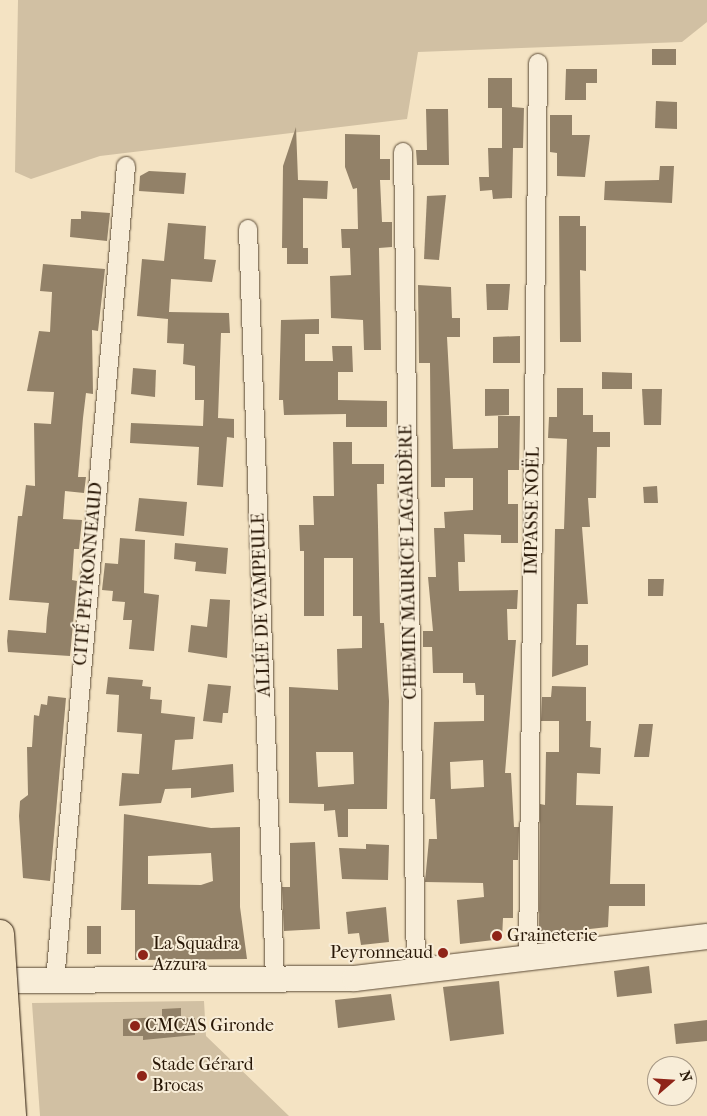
<!DOCTYPE html>
<html>
<head>
<meta charset="utf-8">
<style>
	body { margin:0 }
	#map { position:relative; width:707px; height:1116px; overflow:hidden; background:#f4e3c3; font-family:"IM FELL French Canon",serif }
	div>[style] { position:absolute }
	.green>* { inset:0; background:#d1c0a3 }
	.building>* { inset:0; background:#928168 }
	.roads { filter:drop-shadow(0 0 1px #5b4a35) drop-shadow(0 0 1px #5b4a35) }
	.minor>* { height:18px; margin:-9px; padding:0 9px; transform-origin:9px; border-radius:9px; background:#f8edd8 }
	.secondary>* { height:25px; margin:-12.5px; padding:0 12.5px; transform-origin:12.5px; border-radius:12.5px; background:#f8edd8 }
	.bridges { filter:drop-shadow(0 0 1px #281706) drop-shadow(0 0 1px #281706) }
	.motorway-bridge>* { height:28px; margin:-14px; padding:0 14px; transform-origin:14px; border-radius:14px; background:#f4e3c3 }
	.dots>* { width:14px; height:14px; translate:-50% -50%; box-sizing:border-box; border:2px solid #f8edd8; border-radius:50% }
	span { translate:-50% -50%; white-space:nowrap; text-align:center; line-height:1.15; -webkit-text-stroke:4px #f8edd8; paint-order:stroke }
	.street-label { font-size:18px; color:#281706 }
	.poi-label { font-size:18px; color:#281706 }
	.left { translate:0 -50%; text-align:left }
	.right { translate:-100% -50%; text-align:right }
	.north { position:absolute; left:647px; top:1056px; width:50px; height:50px; box-sizing:border-box; background:#f8edd8; border:1px solid #a59784; border-radius:50%; rotate:71deg; font-size:14px; font-weight:700; line-height:20px; text-align:center; color:#281706 }
	.north::after { content:''; display:block; margin:auto; width:18px; height:22px; background:#8f2418; clip-path:polygon(50% 0,100% 100%,50% 72%,0 100%) }
</style>
</head>
<body>
<div id="map">
	<div class="green">
		<div style="clip-path:polygon(18px 0,707px 0,707px 22px,682px 42px,418px 52px,407px 119px,100px 156px,31px 179px,15px 172px)"></div>
		<div style="clip-path:polygon(204px 1001px,206px 1036px,289px 1116px,40px 1116px,32px 1003px)"></div>
	</div>
	<div class="building">
		<div style="clip-path:polygon(652px 49px,676px 49px,676px 65px,652px 65px)"></div>
		<div style="clip-path:polygon(566px 69px,597px 69px,597px 83px,586px 83px,586px 100px,565px 100px)"></div>
		<div style="clip-path:polygon(488px 78px,512px 78px,512px 107px,524px 108px,523px 148px,513px 148px,512px 198px,493px 199px,492px 190px,480px 191px,479px 177px,489px 177px,488px 148px,502px 148px,502px 108px,488px 108px)"></div>
		<div style="clip-path:polygon(656px 101px,677px 102px,677px 129px,655px 128px)"></div>
		<div style="clip-path:polygon(426px 109px,448px 109px,449px 165px,417px 165px,416px 150px,427px 150px)"></div>
		<div style="clip-path:polygon(550px 115px,572px 115px,572px 135px,590px 135px,585px 177px,557px 176px,557px 153px,550px 152px)"></div>
		<div style="clip-path:polygon(296px 127px,298px 180px,328px 181px,327px 199px,303px 198px,303px 248px,308px 248px,308px 264px,287px 264px,287px 248px,282px 248px,283px 166px)"></div>
		<div style="clip-path:polygon(345px 134px,380px 135px,380px 159px,390px 159px,390px 180px,380px 180px,382px 222px,392px 222px,392px 247px,379px 248px,381px 350px,364px 350px,363px 320px,331px 318px,330px 276px,351px 275px,350px 248px,342px 248px,341px 229px,358px 229px,357px 188px,353px 189px,345px 167px)"></div>
		<div style="clip-path:polygon(660px 166px,674px 166px,672px 203px,604px 200px,605px 181px,659px 180px)"></div>
		<div style="clip-path:polygon(149px 171px,186px 173px,184px 194px,139px 191px,140px 176px)"></div>
		<div style="clip-path:polygon(446px 195px,439px 260px,424px 259px,427px 196px)"></div>
		<div style="clip-path:polygon(81px 211px,110px 213px,107px 241px,70px 237px,71px 219px,81px 219px)"></div>
		<div style="clip-path:polygon(559px 216px,580px 216px,580px 226px,586px 226px,586px 271px,580px 270px,581px 342px,560px 342px)"></div>
		<div style="clip-path:polygon(168px 223px,206px 226px,204px 259px,216px 260px,212px 282px,171px 279px,169px 312px,229px 313px,230px 333px,221px 333px,218px 418px,234px 419px,234px 438px,227px 437px,223px 487px,197px 485px,199px 447px,130px 443px,131px 423px,203px 426px,204px 400px,195px 400px,195px 366px,183px 364px,184px 344px,167px 343px,168px 319px,137px 316px,142px 259px,164px 261px)"></div>
		<div style="clip-path:polygon(43px 264px,105px 269px,98px 331px,92px 330px,93px 394px,86px 393px,83px 418px,78px 477px,86px 477px,84px 493px,65px 491px,63px 519px,82px 520px,79px 549px,74px 549px,72px 580px,77px 581px,70px 656px,8px 652px,7px 641px,8px 630px,46px 633px,47px 618px,49px 603px,9px 600px,18px 516px,22px 516px,26px 485px,35px 486px,34px 423px,51px 424px,54px 392px,27px 391px,39px 331px,50px 332px,52px 292px,40px 291px)"></div>
		<div style="clip-path:polygon(486px 284px,510px 284px,508px 310px,487px 310px)"></div>
		<div style="clip-path:polygon(evenodd,418px 285px,451px 287px,452px 318px,460px 318px,460px 337px,447px 337px,453px 449px,498px 448px,498px 416px,520px 416px,519px 470px,508px 470px,508px 504px,518px 504px,518px 543px,501px 543px,501px 535px,464px 534px,465px 562px,458px 562px,459px 591px,518px 590px,517px 609px,507px 609px,508px 640px,516px 640px,505px 773px,511px 773px,514px 827px,519px 827px,518px 860px,513px 860px,513px 918px,503px 918px,502px 939px,460px 944px,457px 900px,484px 897px,483px 883px,425px 882px,429px 839px,437px 839px,435px 799px,430px 799px,434px 722px,484px 721px,484px 695px,476px 695px,475px 683px,463px 683px,463px 673px,433px 673px,432px 647px,423px 647px,423px 631px,433px 631px,428px 577px,436px 577px,434px 528px,445px 528px,444px 512px,473px 510px,473px 478px,445px 478px,445px 487px,431px 487px,430px 363px,419px 363px,418px 285px,483px 760px,484px 787px,451px 789px,450px 762px,483px 760px)"></div>
		<div style="clip-path:polygon(319px 319px,319px 334px,305px 334px,305px 361px,333px 361px,332px 346px,352px 346px,353px 372px,338px 372px,338px 400px,387px 401px,387px 427px,346px 427px,346px 414px,284px 415px,283px 400px,279px 400px,281px 320px)"></div>
		<div style="clip-path:polygon(520px 336px,520px 363px,493px 363px,493px 337px)"></div>
		<div style="clip-path:polygon(133px 368px,156px 370px,155px 397px,131px 394px)"></div>
		<div style="clip-path:polygon(602px 372px,632px 373px,632px 389px,602px 389px)"></div>
		<div style="clip-path:polygon(557px 388px,583px 388px,583px 415px,593px 415px,593px 432px,610px 432px,610px 447px,597px 447px,596px 498px,588px 498px,590px 527px,582px 527px,588px 604px,577px 604px,576px 645px,588px 645px,588px 665px,552px 677px,555px 529px,564px 529px,567px 439px,548px 438px,549px 417px,557px 417px)"></div>
		<div style="clip-path:polygon(485px 389px,509px 389px,509px 415px,485px 416px)"></div>
		<div style="clip-path:polygon(642px 389px,662px 389px,661px 425px,644px 425px)"></div>
		<div style="clip-path:polygon(evenodd,333px 442px,352px 442px,352px 464px,384px 464px,384px 484px,377px 484px,378px 526px,380px 623px,384px 623px,389px 701px,387px 809px,348px 809px,348px 837px,338px 837px,335px 810px,324px 811px,324px 804px,289px 803px,289px 687px,338px 690px,337px 649px,362px 648px,362px 616px,353px 616px,353px 558px,324px 558px,324px 616px,304px 616px,304px 551px,300px 551px,299px 525px,314px 525px,313px 496px,334px 496px,333px 442px,316px 752px,353px 752px,354px 784px,318px 787px,316px 752px)"></div>
		<div style="clip-path:polygon(657px 486px,658px 503px,644px 503px,643px 487px)"></div>
		<div style="clip-path:polygon(139px 498px,187px 502px,184px 536px,135px 531px)"></div>
		<div style="clip-path:polygon(120px 538px,145px 540px,144px 593px,159px 595px,154px 651px,129px 649px,132px 620px,123px 620px,125px 602px,112px 601px,113px 591px,102px 590px,105px 563px,118px 564px)"></div>
		<div style="clip-path:polygon(175px 543px,228px 548px,226px 574px,195px 571px,196px 562px,174px 559px)"></div>
		<div style="clip-path:polygon(648px 579px,664px 579px,663px 596px,648px 596px)"></div>
		<div style="clip-path:polygon(210px 599px,230px 600px,227px 658px,188px 652px,191px 625px,207px 627px)"></div>
		<div style="clip-path:polygon(108px 677px,143px 680px,142px 686px,151px 687px,150px 699px,162px 700px,161px 713px,195px 717px,193px 739px,175px 740px,172px 770px,233px 764px,234px 792px,191px 798px,191px 788px,165px 789px,161px 803px,119px 806px,122px 773px,139px 774px,142px 734px,117px 732px,119px 695px,106px 694px)"></div>
		<div style="clip-path:polygon(208px 684px,231px 686px,228px 713px,223px 713px,222px 723px,203px 721px)"></div>
		<div style="clip-path:polygon(552px 686px,586px 687px,586px 721px,591px 721px,590px 747px,601px 748px,600px 774px,577px 773px,576px 805px,613px 806px,610px 884px,645px 884px,645px 906px,609px 906px,608px 927px,544px 934px,539px 930px,540px 804px,545px 805px,546px 752px,559px 752px,559px 721px,541px 721px,542px 697px,551px 697px)"></div>
		<div style="clip-path:polygon(48px 696px,66px 698px,50px 881px,23px 878px,19px 816px,20px 801px,28px 795px,27px 747px,32px 747px,34px 715px,39px 716px,41px 704px,47px 705px)"></div>
		<div style="clip-path:polygon(639px 724px,653px 724px,649px 757px,634px 757px)"></div>
		<div style="clip-path:polygon(evenodd,124px 814px,211px 828px,240px 827px,240px 907px,247px 959px,135px 960px,135px 910px,121px 910px,124px 814px,211px 853px,213px 881px,201px 885px,148px 884px,148px 856px,211px 853px)"></div>
		<div style="clip-path:polygon(315px 842px,320px 929px,284px 931px,282px 887px,290px 887px,290px 843px)"></div>
		<div style="clip-path:polygon(366px 844px,389px 845px,388px 880px,342px 879px,339px 848px,366px 849px)"></div>
		<div style="clip-path:polygon(386px 907px,389px 942px,361px 945px,359px 933px,348px 934px,346px 912px)"></div>
		<div style="clip-path:polygon(87px 926px,101px 926px,101px 954px,87px 954px)"></div>
		<div style="clip-path:polygon(649px 966px,652px 993px,617px 997px,614px 971px)"></div>
		<div style="clip-path:polygon(499px 981px,504px 1034px,450px 1041px,443px 987px)"></div>
		<div style="clip-path:polygon(391px 994px,395px 1020px,338px 1028px,335px 1000px)"></div>
		<div style="clip-path:polygon(181px 1008px,181px 1018px,195px 1018px,195px 1035px,143px 1040px,143px 1036px,123px 1036px,123px 1019px,162px 1017px,162px 1009px)"></div>
		<div style="clip-path:polygon(707px 1020px,707px 1041px,676px 1044px,674px 1024px)"></div>
	</div>
	<div class="roads">
		<div class="minor">
			<div style="left:403px;top:152px;width:819px;rotate:89.09deg"></div>
			<div style="left:248px;top:229px;width:751px;rotate:87.94deg"></div>
			<div style="left:528px;top:958px;width:895px;rotate:-89.36deg"></div>
			<div style="left:55px;top:981px;width:818px;rotate:-85.02deg"></div>
		</div>
		<div class="secondary">
			<div style="left:0;top:980px;width:354px;rotate:-0.3deg"></div>
			<div style="left:354px;top:978px;width:355px;rotate:-6.8deg"></div>
		</div>
	</div>
	<div class="bridges">
		<div class="motorway-bridge">
			<div style="left:0;top:934px;width:182px;rotate:86.2deg"></div>
		</div>
	</div>
	<div class="dots">
		<div style="left:497px;top:936px;background:#8f2418"></div>
		<div style="left:443px;top:953px;background:#8f2418"></div>
		<div style="left:143px;top:955px;background:#8f2418"></div>
		<div style="left:135px;top:1026px;background:#8f2418"></div>
		<div style="left:142px;top:1076px;background:#8f2418"></div>
	</div>
	<div class="street-label">
		<span style="left:533px;top:511px;rotate:-89deg">IMPASSE NOËL</span>
		<span style="left:409px;top:562px;rotate:-91deg">CHEMIN MAURICE LAGARDÈRE</span>
		<span style="left:89px;top:574px;rotate:-85deg">CITÉ PEYRONNEAUD</span>
		<span style="left:262px;top:605px;rotate:-92deg">ALLÉE DE VAMPEULE</span>
	</div>
	<div class="poi-label">
		<span class="left" style="left:507px;top:936px">Graineterie</span>
		<span class="left" style="left:153px;top:955px">La Squadra<br>Azzura</span>
		<span class="right" style="left:433px;top:953px">Peyronneaud</span>
		<span class="left" style="left:145px;top:1026px">CMCAS Gironde</span>
		<span class="left" style="left:152px;top:1076px">Stade Gérard<br>Brocas</span>
	</div>
	<div class="north">N</div>
</div>
</body>
</html>
